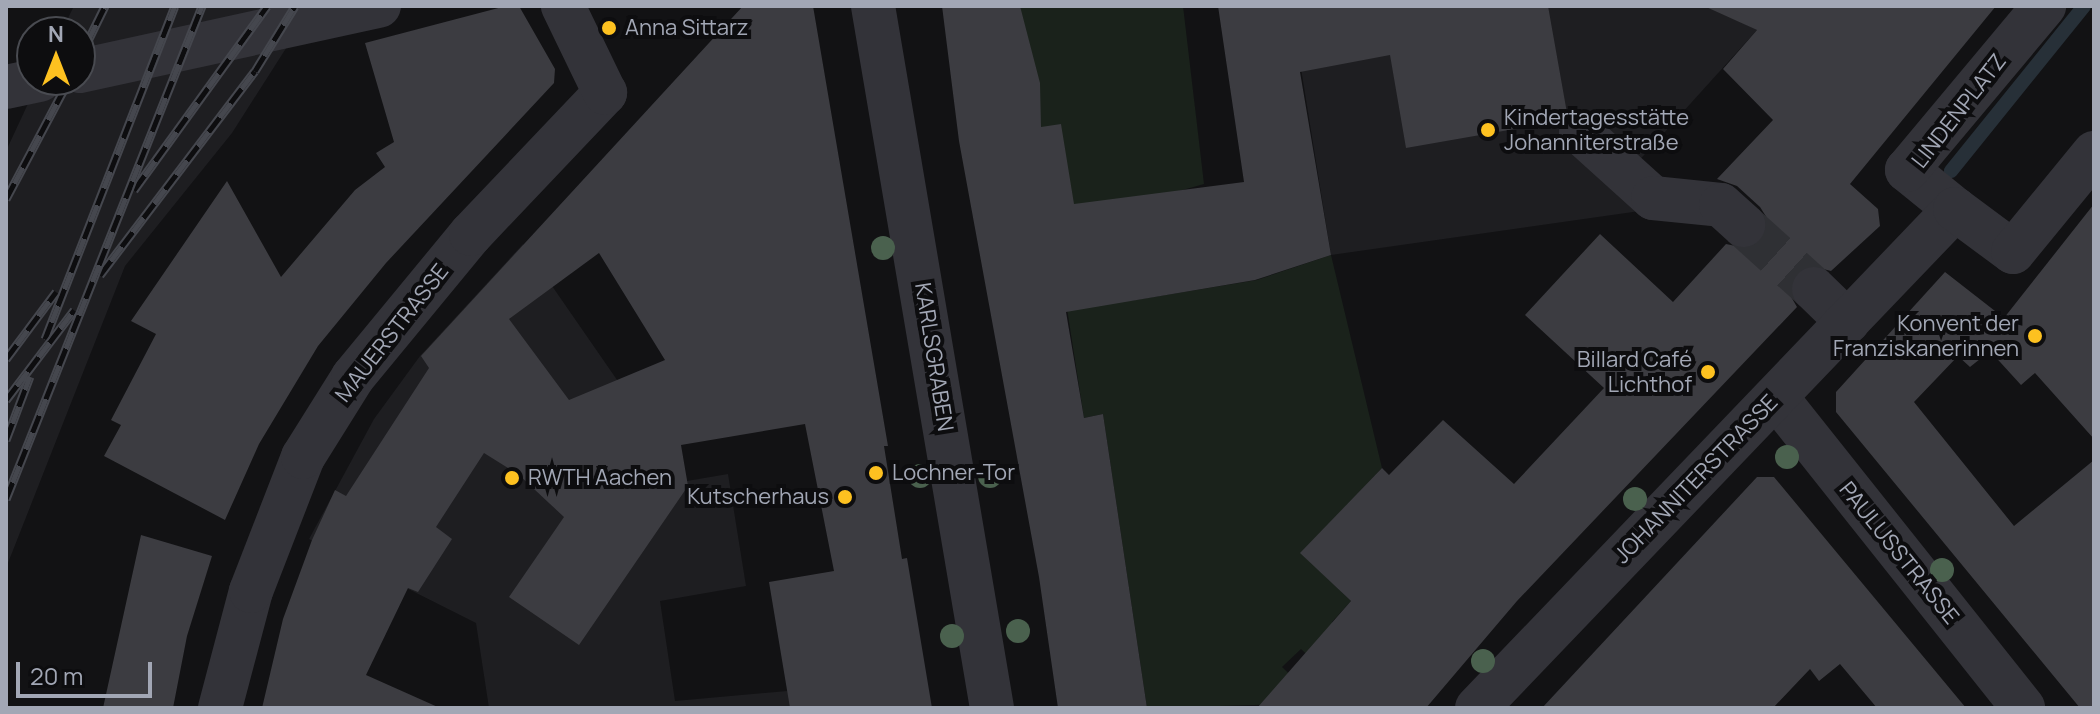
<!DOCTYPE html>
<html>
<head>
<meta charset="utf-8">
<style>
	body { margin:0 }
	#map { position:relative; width:2100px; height:714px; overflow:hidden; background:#121214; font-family:Manrope,sans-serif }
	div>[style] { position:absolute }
	.built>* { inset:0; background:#1e1e21 }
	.green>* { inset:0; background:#1a221b }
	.stream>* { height:14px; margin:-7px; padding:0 7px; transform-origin:7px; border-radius:7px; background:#273038 }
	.building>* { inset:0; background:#3c3c41 }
	.minor-tunnel>* { height:44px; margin-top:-22px; transform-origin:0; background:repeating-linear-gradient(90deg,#2f3034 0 44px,transparent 0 66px) }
	.minor>* { height:44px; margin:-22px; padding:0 22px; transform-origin:22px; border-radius:22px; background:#333339 }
	.rail>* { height:9px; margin-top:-4.5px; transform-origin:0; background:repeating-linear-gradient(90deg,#0d0d0f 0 18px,#45474e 0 36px); box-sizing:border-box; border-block:2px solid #45474e }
	.trees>* { width:24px; height:24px; margin:-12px; border-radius:50%; background:#4a614e }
	.dots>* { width:22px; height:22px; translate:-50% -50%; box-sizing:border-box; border:4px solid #0d0d0f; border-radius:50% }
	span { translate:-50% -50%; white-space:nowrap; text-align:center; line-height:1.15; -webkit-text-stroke:8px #0d0d0f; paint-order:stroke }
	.poi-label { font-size:22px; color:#a2a7b5 }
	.left { translate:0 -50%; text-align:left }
	.right { translate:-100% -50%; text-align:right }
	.street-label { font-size:22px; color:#a2a7b5 }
	.frame { position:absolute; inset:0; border:8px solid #a2a7b5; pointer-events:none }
	.north { position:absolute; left:16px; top:16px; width:80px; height:80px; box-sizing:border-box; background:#0d0d0f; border:2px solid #494b51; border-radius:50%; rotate:0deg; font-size:22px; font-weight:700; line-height:32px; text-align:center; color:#a2a7b5 }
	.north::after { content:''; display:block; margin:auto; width:28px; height:36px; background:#fdc120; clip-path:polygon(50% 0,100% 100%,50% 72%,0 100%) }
	.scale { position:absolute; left:16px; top:662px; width:136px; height:36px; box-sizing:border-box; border:4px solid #a2a7b5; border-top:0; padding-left:10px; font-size:24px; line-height:28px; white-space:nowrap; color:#a2a7b5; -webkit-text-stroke:6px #0d0d0f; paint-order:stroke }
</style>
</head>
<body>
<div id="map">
	<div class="built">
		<div style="clip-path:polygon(74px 6px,313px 6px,232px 133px,125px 266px,6px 568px,6px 151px,39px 80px,80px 80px,80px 32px,61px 32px)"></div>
		<div style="clip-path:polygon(1291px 6px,1709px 6px,1757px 30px,1635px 165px,1640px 211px,1331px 255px)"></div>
		<div style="clip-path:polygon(523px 244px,687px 481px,728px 474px,746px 586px,660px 601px,675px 701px,787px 691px,837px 708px,489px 708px,476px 623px,309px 539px,374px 419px,420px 356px)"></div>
	</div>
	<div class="green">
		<div style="clip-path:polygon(1020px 6px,1183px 6px,1204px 184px,1179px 191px,1129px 301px,1257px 280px,1331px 255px,1382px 468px,1301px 553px,1351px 601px,1332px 622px,1338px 684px,1301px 649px,1282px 667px,1320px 703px,1147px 708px,1103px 414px,1084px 418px)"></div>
	</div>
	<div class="stream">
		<div style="left:1951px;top:171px;width:212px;rotate:-51.1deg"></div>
	</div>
	<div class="building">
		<div style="clip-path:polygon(506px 6px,519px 6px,555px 69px,554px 83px,386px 263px,318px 346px,259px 444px,225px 520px,104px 456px,121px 425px,111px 420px,156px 334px,131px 321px,227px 181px,281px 277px,355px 190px,385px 167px,376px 153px,394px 142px,365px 43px)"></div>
		<div style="clip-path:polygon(evenodd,743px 6px,813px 6px,888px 446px,884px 446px,902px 559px,907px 558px,932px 708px,790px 708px,769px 582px,834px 571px,805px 424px,681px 445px,688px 486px,579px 645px,509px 597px,564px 517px,519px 475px,484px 453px,436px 527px,452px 539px,418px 592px,408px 588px,366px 675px,440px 708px,262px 708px,283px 619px,312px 540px,335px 490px,346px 496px,429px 368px,421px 356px,743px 6px,599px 253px,665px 360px,569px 400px,509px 319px,599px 253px)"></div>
		<div style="clip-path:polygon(942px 6px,1020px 6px,1040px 83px,1041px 127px,1061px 124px,1074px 204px,1244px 182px,1218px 6px,1548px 6px,1567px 113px,1560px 121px,1406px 148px,1390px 55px,1300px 72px,1331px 255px,1255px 280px,1066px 312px,1084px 418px,1103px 414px,1147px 708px,1058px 708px,1039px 577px,959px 141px)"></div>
		<div style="clip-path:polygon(1704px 6px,1996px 6px,1850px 184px,1878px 209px,1880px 226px,1831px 271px,1808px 265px,1796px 272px,1790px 295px,1797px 307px,1517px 601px,1426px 708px,1257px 708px,1351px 601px,1300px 553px,1382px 468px,1389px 475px,1443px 420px,1514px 484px,1604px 388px,1525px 315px,1600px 234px,1673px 302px,1726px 244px,1750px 249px,1762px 241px,1767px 218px,1760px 207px,1737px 186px,1717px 179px,1773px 120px,1723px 69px,1757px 30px)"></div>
		<div style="clip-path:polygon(2094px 204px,2094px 439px,2035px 373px,2021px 385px,1990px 351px,1970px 367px,1958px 356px,1914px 402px,2014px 526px,2094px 460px,2094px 708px,2080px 708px,1836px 412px,1836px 392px,1945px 272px,2004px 318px)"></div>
		<div style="clip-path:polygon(1757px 477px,1774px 477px,1966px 708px,1877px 708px,1840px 664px,1819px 681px,1810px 669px,1773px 708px,1542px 708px)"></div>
		<div style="clip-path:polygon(141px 535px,212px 556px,187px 636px,173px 708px,103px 708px)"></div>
	</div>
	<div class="minor-tunnel">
		<div style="left:1743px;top:225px;width:96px;rotate:42deg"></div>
	</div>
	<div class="minor">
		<div style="left:873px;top:6px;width:712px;rotate:80.38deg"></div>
		<div style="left:80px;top:71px;width:306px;rotate:-12.3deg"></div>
		<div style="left:6px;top:87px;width:35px;rotate:-12deg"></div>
		<div style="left:1581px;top:133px;width:97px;rotate:42.1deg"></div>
		<div style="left:1653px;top:198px;width:68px;rotate:5.9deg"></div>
		<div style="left:1721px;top:205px;width:30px;rotate:42deg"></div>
		<div style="left:1955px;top:209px;width:62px;rotate:-140.9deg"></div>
		<div style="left:1907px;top:170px;width:214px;rotate:-50.1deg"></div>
		<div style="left:1814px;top:289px;width:47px;rotate:44.1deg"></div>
		<div style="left:1776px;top:397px;width:397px;rotate:51.5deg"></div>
		<div style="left:220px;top:708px;width:121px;rotate:-75.2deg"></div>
		<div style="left:251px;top:591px;width:144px;rotate:-68.8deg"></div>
		<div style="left:303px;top:457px;width:94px;rotate:-58deg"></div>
		<div style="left:353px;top:377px;width:185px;rotate:-50.5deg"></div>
		<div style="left:471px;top:234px;width:195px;rotate:-46.5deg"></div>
		<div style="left:605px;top:93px;width:97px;rotate:-115.8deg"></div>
		<div style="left:1477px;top:708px;width:691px;rotate:-46.23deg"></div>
		<div style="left:1955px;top:209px;width:72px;rotate:36.6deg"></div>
		<div style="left:2013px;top:252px;width:128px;rotate:-50.7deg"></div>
	</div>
	<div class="rail">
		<div style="left:80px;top:57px;width:57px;rotate:-63.9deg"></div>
		<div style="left:134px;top:190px;width:227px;rotate:-54.1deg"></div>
		<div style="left:6px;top:199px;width:135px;rotate:-62.1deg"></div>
		<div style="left:100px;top:275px;width:256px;rotate:-52.8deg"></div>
		<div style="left:255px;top:71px;width:76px;rotate:-58.4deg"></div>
		<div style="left:45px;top:339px;width:357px;rotate:-68.7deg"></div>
		<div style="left:6px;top:359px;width:84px;rotate:-53.3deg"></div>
		<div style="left:6px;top:400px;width:113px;rotate:-52.9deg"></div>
		<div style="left:6px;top:440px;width:68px;rotate:-69.4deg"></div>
		<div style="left:6px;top:499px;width:531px;rotate:-68.32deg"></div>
	</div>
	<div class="trees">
		<div style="left:883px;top:248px"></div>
		<div style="left:1787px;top:457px"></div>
		<div style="left:920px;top:476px"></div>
		<div style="left:990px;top:476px"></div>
		<div style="left:1635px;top:499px"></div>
		<div style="left:1942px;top:570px"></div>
		<div style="left:1018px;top:631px"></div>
		<div style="left:952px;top:636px"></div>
		<div style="left:1483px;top:661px"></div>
	</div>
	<div class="dots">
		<div style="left:609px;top:28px;background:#fdc120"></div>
		<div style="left:1488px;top:130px;background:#fdc120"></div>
		<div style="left:2035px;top:336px;background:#fdc120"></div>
		<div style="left:1708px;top:372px;background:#fdc120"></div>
		<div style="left:876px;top:473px;background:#fdc120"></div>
		<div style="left:512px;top:478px;background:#fdc120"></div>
		<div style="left:845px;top:497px;background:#fdc120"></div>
	</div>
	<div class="poi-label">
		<span class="left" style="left:625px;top:28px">Anna Sittarz</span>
		<span class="left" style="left:1504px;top:130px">Kindertagesstätte<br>Johanniterstraße</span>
		<span class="right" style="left:2019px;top:336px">Konvent der<br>Franziskanerinnen</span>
		<span class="right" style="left:1692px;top:372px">Billard Café<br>Lichthof</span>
		<span class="left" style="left:892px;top:473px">Lochner-Tor</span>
		<span class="left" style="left:528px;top:478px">RWTH Aachen</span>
		<span class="right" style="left:829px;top:497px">Kutscherhaus</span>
	</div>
	<div class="street-label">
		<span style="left:1959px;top:111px;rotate:-52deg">LINDENPLATZ</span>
		<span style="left:392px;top:333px;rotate:-52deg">MAUERSTRASSE</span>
		<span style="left:934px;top:357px;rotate:81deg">KARLSGRABEN</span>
		<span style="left:1696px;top:479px;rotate:-46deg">JOHANNITERSTRASSE</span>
		<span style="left:1899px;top:553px;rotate:51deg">PAULUSSTRASSE</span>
	</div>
	<div class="frame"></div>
	<div class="north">N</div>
	<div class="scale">20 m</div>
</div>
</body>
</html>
